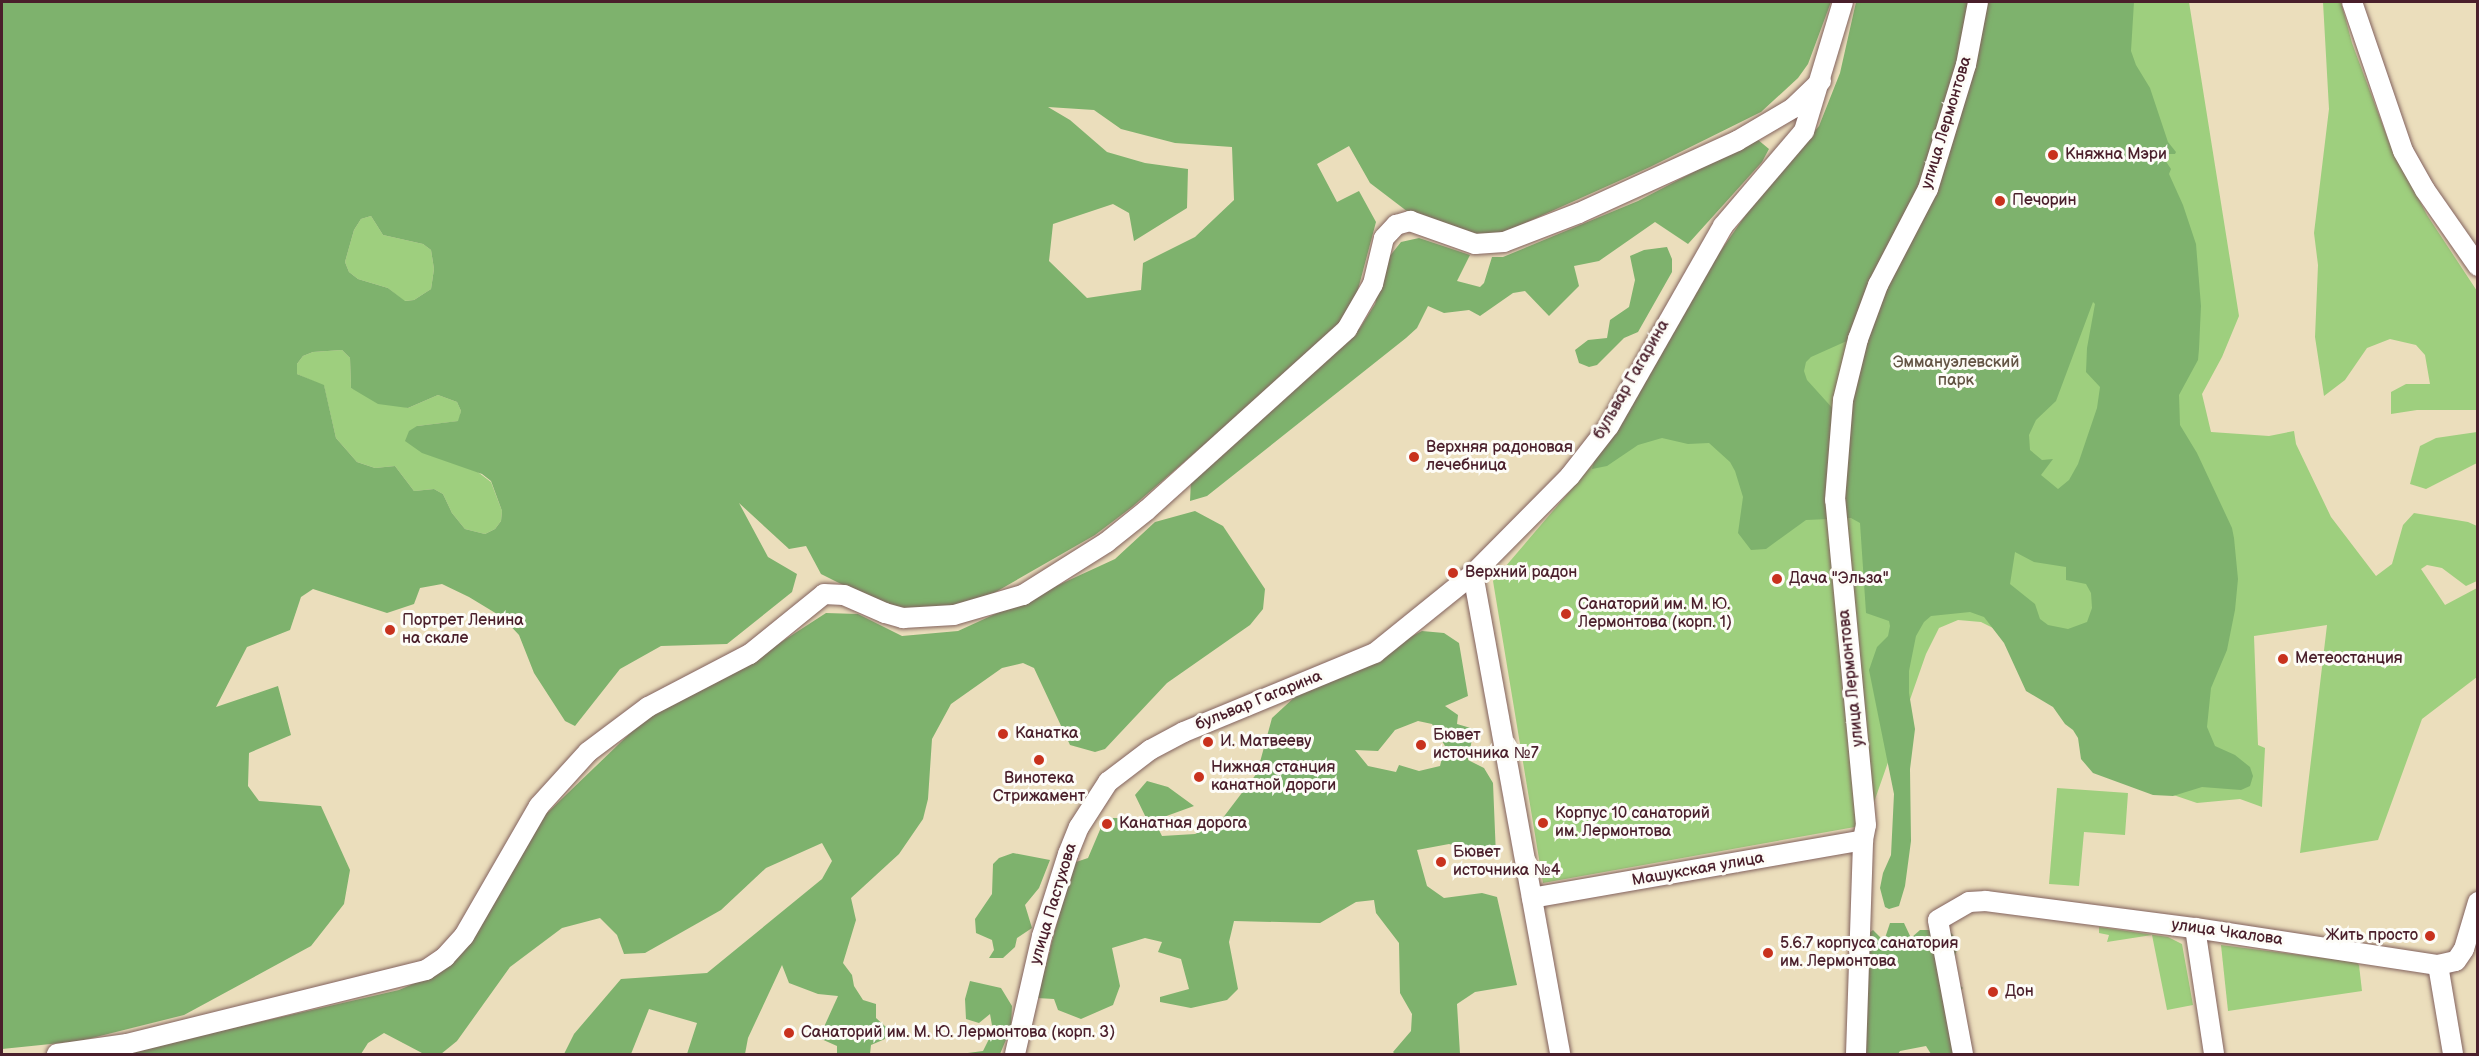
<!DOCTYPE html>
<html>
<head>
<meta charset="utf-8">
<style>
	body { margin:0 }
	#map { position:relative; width:2479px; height:1056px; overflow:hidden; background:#ebdebc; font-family:"Balsamiq Sans",sans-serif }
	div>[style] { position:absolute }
	.green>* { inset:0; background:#9ecf7e }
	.forest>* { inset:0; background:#7eb26d }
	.roads { filter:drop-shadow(0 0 2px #82625e) drop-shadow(0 0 2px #82625e) }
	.minor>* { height:20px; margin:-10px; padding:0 10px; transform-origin:10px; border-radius:10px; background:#fff }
	.dots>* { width:16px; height:16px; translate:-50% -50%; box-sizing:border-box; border:3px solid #fdfcf7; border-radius:50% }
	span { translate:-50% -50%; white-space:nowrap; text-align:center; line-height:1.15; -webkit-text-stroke:6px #fdfcf7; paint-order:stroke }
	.street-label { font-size:16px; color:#4a1f2b }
	.poi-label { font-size:16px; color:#4a1f2b }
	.left { translate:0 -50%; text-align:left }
	.right { translate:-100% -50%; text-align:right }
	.park-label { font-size:16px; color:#635444 }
	.frame { position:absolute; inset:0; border:3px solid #4a1f2b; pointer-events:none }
</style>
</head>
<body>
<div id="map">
	<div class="green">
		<div style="clip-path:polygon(1859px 2px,2189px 2px,2239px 316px,2222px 357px,2202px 394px,2211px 432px,2269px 436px,2294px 431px,2296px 444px,2331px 517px,2376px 576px,2392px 564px,2403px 525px,2414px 513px,2468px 522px,2477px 526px,2477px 581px,2466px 586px,2442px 568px,2427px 565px,2421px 569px,2445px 605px,2477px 588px,2477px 677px,2422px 719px,2378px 840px,2300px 853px,2327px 625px,2254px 636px,2258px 745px,2265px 748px,2262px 807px,2240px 799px,2197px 803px,2094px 768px,2070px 717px,1993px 628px,1981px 622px,1958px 620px,1939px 628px,1926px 654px,1866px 825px,1543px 883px,1493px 581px,1681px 361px,1829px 131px)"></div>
		<div style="clip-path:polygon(2323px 2px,2341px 2px,2352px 43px,2389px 142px,2427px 215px,2477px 291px,2477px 410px,2417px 410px,2391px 414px,2391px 392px,2406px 384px,2430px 384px,2425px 355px,2416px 345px,2390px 339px,2367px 348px,2345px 380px,2324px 396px,2315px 337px,2318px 265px,2314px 233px,2329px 109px)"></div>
		<div style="clip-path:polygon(371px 216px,383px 235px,423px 244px,431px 250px,434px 269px,431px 289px,414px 300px,404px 301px,388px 288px,358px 279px,349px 272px,345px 262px,354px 230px,361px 219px)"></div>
		<div style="clip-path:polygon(342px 350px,350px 358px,351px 388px,408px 408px,438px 395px,457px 402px,461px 411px,459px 421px,417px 426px,491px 482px,502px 511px,501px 521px,495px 529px,485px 534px,465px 529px,452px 513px,443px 494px,434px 489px,414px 491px,395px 466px,375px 468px,357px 462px,336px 438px,324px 386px,297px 374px,297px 364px,303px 356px,313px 352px)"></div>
		<div style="clip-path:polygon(2477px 432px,2477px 463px,2426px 489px,2410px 484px,2420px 446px,2436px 438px)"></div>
		<div style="clip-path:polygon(2057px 788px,2128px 793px,2125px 835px,2084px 832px,2079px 886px,2049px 884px)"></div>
		<div style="clip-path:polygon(2099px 927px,2168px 937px,2182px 944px,2193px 1005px,2167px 1010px,2152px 935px,2107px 942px,2109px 935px,2099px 933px)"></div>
		<div style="clip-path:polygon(2221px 945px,2356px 962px,2359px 965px,2362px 991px,2228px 1011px)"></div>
	</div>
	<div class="forest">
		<div style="clip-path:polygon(evenodd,2px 2px,1831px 2px,1808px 64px,1798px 78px,1761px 112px,1650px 167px,1503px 233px,1475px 236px,1412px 215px,1370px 183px,1349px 146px,1317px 164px,1337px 202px,1359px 191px,1376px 222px,1356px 297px,1343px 319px,1322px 343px,1132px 507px,1095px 535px,994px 593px,957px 605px,913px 613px,851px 589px,821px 574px,806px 546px,789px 549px,739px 503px,768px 557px,797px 574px,792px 592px,727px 644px,661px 646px,620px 669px,575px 726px,565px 721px,534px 673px,519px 635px,502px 617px,469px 597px,442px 584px,420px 588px,414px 604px,387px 613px,313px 589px,301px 597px,290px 630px,247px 647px,216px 707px,278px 686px,291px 735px,249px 753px,248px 786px,259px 801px,321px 806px,350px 870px,344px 904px,311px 946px,184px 1015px,80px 1041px,2px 1049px,2px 2px,1048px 107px,1094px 110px,1121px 129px,1175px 143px,1232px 147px,1234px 200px,1195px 237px,1143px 263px,1141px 290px,1087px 298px,1049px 261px,1053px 224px,1113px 204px,1129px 213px,1134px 241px,1187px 208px,1188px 169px,1145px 163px,1107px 152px,1070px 120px,1048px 107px,2px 2px,371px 216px,383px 235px,423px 244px,431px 250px,434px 269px,431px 289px,414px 300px,405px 301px,388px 288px,358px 279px,349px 272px,345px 262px,354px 230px,361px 219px,371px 216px,2px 2px,342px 350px,350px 358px,351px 388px,378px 404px,408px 408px,438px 395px,457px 402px,461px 411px,458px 421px,417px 426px,409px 431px,405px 441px,422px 453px,482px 474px,491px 481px,502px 511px,501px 521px,495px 529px,485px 534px,465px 529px,452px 513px,443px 494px,434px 489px,414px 491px,395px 466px,375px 468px,357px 462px,336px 438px,324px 385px,297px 374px,297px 364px,303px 356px,313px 352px,342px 350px)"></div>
		<div style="clip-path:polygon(evenodd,1856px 2px,2134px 2px,2131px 51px,2136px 65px,2150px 88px,2168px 142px,2176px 152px,2175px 154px,2168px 154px,2165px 160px,2171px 169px,2169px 174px,2183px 205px,2196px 244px,2201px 306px,2199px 349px,2198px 360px,2179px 395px,2180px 425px,2197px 453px,2232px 528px,2234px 538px,2238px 579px,2235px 610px,2227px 650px,2211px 688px,2207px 727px,2215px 746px,2235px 755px,2250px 767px,2253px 776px,2250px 786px,2241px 790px,2202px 787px,2173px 796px,2153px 795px,2093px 773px,2081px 759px,2078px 738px,2073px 730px,2065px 724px,2053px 707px,2026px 691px,2004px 643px,1984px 617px,1970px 612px,1931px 616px,1924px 622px,1916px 636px,1909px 671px,1909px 693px,1915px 729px,1910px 769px,1911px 841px,1905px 886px,1899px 906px,1889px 909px,1885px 907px,1880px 888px,1883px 873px,1891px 855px,1894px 794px,1869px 670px,1877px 647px,1888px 636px,1890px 626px,1889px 621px,1866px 613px,1860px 523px,1851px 518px,1806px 520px,1766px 549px,1751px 550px,1738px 533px,1743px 497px,1735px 471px,1730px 462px,1709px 443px,1688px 444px,1662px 438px,1638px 445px,1607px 466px,1592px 469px,1596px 454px,1632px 406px,1681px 308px,1756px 200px,1819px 126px,1840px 73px,1856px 2px,2093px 302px,2095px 304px,2087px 348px,2086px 372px,2100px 387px,2097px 408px,2078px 464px,2069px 480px,2058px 489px,2041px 475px,2053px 459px,2042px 460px,2030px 450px,2029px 435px,2036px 420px,2056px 401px,2093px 302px,1856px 2px,1849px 340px,1835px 411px,1807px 380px,1804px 371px,1806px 362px,1811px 357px,1849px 340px,1856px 2px,2015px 552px,2034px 562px,2066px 567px,2066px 580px,2086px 584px,2091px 593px,2092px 608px,2087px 622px,2068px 629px,2048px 625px,2040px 619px,2035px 604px,2010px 584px,2015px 552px)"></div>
		<div style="clip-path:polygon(1757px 139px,1769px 149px,1762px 162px,1688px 244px,1655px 222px,1599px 261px,1574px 266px,1579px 286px,1549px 316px,1525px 291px,1513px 293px,1480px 316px,1469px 310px,1444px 313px,1428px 306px,1417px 328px,1406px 338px,1207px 496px,1190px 501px,1191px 480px,1360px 328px,1375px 304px,1385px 262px,1401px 242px,1419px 238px,1470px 255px,1457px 281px,1480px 287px,1484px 283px,1492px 257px,1503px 257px,1638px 201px)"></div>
		<div style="clip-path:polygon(1667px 247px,1672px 259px,1672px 272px,1638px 332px,1624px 338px,1597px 365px,1589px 367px,1579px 363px,1575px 350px,1588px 340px,1607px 338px,1610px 320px,1629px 307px,1635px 280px,1630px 256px,1644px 250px)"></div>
		<div style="clip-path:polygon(1195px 511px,1223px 526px,1265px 589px,1263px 609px,1250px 625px,1167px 683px,1105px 749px,1095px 752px,1070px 745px,1034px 668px,1023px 663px,1002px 668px,951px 704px,932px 739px,928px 799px,923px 819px,899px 854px,851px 898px,856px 920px,843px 963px,852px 975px,854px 986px,863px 1000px,876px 1004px,876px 1018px,886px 1027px,885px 1039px,871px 1045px,870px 1054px,837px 1054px,837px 1046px,819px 1038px,838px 996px,818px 994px,789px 983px,782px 965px,748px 1038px,745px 1054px,687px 1054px,697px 1023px,649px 1009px,631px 1054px,564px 1054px,574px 1034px,621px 979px,707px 973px,822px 879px,832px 861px,822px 843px,766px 868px,721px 910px,645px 953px,624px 954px,617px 935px,600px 918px,562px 928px,510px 967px,457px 1041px,441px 1054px,422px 1053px,384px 1033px,368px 1043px,361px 1054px,120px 1054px,399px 990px,441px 972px,471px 941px,543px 817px,647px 717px,772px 648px,826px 613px,858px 614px,902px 636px,958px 631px,1115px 559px,1155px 522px)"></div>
		<div style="clip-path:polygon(evenodd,1422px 631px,1444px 633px,1459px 643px,1468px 696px,1445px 706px,1458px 715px,1457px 724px,1474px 729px,1468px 760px,1484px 768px,1493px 783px,1496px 856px,1449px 844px,1417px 850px,1427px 886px,1444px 898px,1482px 893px,1497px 897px,1517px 985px,1475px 992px,1457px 1004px,1460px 1054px,1395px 1054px,1393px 1052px,1411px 1031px,1412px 1014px,1400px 993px,1399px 943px,1376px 913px,1374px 900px,1356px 902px,1320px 923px,1234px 921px,1229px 942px,1238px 989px,1227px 1000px,1191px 1008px,1160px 1002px,1160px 997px,1189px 989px,1181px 959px,1158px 952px,1162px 942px,1145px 938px,1112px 948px,1120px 986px,1113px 1005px,1081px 1019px,1058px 1010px,1054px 999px,1037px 998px,1073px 863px,1088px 858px,1105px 818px,1135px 818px,1150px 826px,1135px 795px,1147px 781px,1168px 787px,1194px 806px,1161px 818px,1157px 826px,1162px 836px,1195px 834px,1219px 823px,1257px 773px,1272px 718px,1298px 694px,1422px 631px,1418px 721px,1432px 724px,1445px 746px,1440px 766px,1419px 771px,1399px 765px,1396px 772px,1368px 766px,1355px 750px,1378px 751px,1395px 730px,1418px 721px)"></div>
		<div style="clip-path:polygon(1013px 853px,1050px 860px,1039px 888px,1025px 905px,1032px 928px,1017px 938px,1015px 947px,1003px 958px,989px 958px,994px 950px,992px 940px,976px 933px,975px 919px,992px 894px,993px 864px,999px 858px)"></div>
		<div style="clip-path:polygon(1890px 923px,1904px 923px,1911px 938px,1920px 930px,1949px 930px,1959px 943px,1949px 975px,1963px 988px,1955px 995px,1961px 1054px,1931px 1054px,1926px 1046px,1900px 1051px,1898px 1054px,1863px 1054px,1865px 936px,1873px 930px,1884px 941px)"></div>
		<div style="clip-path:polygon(970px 981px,1001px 988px,1012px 1006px,1011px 1028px,1000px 1054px,960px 1054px,983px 1051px,993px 1031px,990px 1014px,979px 1023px,966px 1019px,965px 999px)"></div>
	</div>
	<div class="roads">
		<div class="minor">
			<div style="left:2352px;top:2px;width:157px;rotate:71.1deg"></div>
			<div style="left:2403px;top:151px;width:45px;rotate:60.6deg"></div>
			<div style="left:2425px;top:190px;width:93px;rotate:55.1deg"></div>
			<div style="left:1473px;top:574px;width:488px;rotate:79.7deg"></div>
			<div style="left:1532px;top:898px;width:336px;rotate:-9.9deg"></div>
			<div style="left:2195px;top:928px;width:127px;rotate:81.4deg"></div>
			<div style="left:2438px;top:965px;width:90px;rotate:80.4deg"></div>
			<div style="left:57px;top:1054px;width:71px;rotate:-8.1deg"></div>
			<div style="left:127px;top:1044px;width:308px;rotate:-13.9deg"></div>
			<div style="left:426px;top:970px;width:23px;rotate:-34deg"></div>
			<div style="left:445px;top:957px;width:28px;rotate:-48deg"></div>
			<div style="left:464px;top:936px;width:150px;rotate:-60deg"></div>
			<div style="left:539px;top:806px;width:73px;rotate:-47.8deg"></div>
			<div style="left:588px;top:752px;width:75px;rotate:-36.9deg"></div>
			<div style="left:648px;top:707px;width:115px;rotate:-27.5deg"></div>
			<div style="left:750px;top:654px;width:95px;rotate:-39deg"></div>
			<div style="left:824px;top:594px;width:20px;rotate:3deg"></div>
			<div style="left:844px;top:595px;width:45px;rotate:23.7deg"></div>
			<div style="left:885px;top:613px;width:19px;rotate:16deg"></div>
			<div style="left:903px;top:618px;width:51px;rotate:-3.4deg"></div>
			<div style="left:954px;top:615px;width:72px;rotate:-16.2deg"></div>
			<div style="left:1023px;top:595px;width:99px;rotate:-32.2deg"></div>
			<div style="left:1107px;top:542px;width:51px;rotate:-38.7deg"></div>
			<div style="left:1147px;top:510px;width:270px;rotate:-42.1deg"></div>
			<div style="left:1347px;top:329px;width:52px;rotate:-60deg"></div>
			<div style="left:1373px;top:284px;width:47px;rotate:-76.6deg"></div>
			<div style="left:1384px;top:238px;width:18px;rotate:-47deg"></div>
			<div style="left:1396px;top:225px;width:15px;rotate:-16deg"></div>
			<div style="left:1410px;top:221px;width:69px;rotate:19.5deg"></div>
			<div style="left:1475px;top:244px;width:29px;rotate:-4deg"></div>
			<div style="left:1504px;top:242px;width:80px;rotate:-21.1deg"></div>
			<div style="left:1579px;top:213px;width:174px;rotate:-24.5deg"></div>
			<div style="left:1737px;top:141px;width:65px;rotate:-30.5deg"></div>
			<div style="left:1793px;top:108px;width:39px;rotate:-44deg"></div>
			<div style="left:1015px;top:1054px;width:121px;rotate:-77.1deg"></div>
			<div style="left:1042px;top:936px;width:86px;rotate:-72.4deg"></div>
			<div style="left:1068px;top:854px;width:29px;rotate:-68deg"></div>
			<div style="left:1079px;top:827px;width:54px;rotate:-57.2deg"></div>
			<div style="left:1108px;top:782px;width:53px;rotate:-37.3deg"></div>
			<div style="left:1150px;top:750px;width:38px;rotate:-28deg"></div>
			<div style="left:1184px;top:732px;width:207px;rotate:-22.5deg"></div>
			<div style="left:1375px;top:653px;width:126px;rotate:-38.9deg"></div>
			<div style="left:1473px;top:574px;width:138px;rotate:-45.3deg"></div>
			<div style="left:1570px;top:476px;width:63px;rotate:-52deg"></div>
			<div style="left:1609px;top:426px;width:230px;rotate:-60.3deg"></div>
			<div style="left:1723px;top:226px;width:125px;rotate:-49.5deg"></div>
			<div style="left:1804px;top:131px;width:135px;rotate:-73.2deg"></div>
			<div style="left:1856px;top:1054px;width:214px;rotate:-88.1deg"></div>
			<div style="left:1863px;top:840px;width:15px;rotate:-79deg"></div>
			<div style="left:1866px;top:825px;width:326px;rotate:-95.4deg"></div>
			<div style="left:1835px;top:500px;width:100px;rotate:-85.4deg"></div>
			<div style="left:1843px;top:400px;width:63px;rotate:-76.2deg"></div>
			<div style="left:1858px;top:339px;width:58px;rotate:-69.7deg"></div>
			<div style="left:1878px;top:285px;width:108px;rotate:-62.5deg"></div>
			<div style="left:1928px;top:189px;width:130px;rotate:-73deg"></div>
			<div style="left:1966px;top:65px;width:64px;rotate:-79.2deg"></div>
			<div style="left:1963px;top:1054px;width:136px;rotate:-100.6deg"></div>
			<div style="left:1938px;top:920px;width:36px;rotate:-30deg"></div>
			<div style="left:1969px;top:902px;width:17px;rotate:-3deg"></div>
			<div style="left:1986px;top:901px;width:211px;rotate:7.4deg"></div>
			<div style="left:2195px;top:928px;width:246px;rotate:8.7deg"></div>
			<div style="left:2438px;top:965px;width:18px;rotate:-13deg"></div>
			<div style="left:2456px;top:961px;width:14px;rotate:-56deg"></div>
			<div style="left:2464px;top:949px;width:49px;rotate:-73.4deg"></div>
		</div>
	</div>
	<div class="dots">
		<div style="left:2053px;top:155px;background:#c8321e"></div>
		<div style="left:2000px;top:201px;background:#c8321e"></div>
		<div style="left:1414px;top:457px;background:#c8321e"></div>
		<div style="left:1453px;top:573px;background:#c8321e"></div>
		<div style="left:1777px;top:579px;background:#c8321e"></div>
		<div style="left:1566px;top:614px;background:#c8321e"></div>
		<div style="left:390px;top:630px;background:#c8321e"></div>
		<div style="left:2283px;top:659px;background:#c8321e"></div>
		<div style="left:1003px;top:734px;background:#c8321e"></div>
		<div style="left:1208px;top:742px;background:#c8321e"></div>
		<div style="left:1421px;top:745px;background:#c8321e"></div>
		<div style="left:1039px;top:760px;background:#c8321e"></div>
		<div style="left:1199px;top:777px;background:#c8321e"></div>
		<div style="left:1543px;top:823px;background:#c8321e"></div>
		<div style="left:1107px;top:824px;background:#c8321e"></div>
		<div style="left:1441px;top:862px;background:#c8321e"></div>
		<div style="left:2430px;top:936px;background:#c8321e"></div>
		<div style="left:1768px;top:953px;background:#c8321e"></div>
		<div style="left:1993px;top:992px;background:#c8321e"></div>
		<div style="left:789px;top:1033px;background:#c8321e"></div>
	</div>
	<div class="street-label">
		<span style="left:1947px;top:123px;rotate:-73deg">улица Лермонтова</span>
		<span style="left:1632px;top:380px;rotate:-60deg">бульвар Гагарина</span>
		<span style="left:1852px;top:678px;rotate:-96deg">улица Лермонтова</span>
		<span style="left:1259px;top:701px;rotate:-22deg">бульвар Гагарина</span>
		<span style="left:1698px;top:870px;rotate:-10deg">Машукская улица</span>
		<span style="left:1054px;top:904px;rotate:-73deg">улица Пастухова</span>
		<span style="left:2227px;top:933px;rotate:8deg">улица Чкалова</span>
	</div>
	<div class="poi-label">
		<span class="left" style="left:2065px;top:155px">Княжна Мэри</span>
		<span class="left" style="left:2012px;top:201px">Печорин</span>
		<span class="left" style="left:1426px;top:457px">Верхняя радоновая<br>лечебница</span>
		<span class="left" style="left:1465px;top:573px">Верхний радон</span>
		<span class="left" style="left:1789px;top:579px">Дача "Эльза"</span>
		<span class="left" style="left:1578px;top:614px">Санаторий им. М. Ю.<br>Лермонтова (корп. 1)</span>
		<span class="left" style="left:402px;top:630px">Портрет Ленина<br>на скале</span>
		<span class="left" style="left:2295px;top:659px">Метеостанция</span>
		<span class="left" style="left:1015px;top:734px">Канатка</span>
		<span class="left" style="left:1433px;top:745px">Бювет<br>источника №7</span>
		<span class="left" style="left:1220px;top:742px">И. Матвееву</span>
		<span class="left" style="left:1211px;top:777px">Нижная станция<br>канатной дороги</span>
		<span style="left:1039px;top:788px">Винотека<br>Стрижамент</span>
		<span class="left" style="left:1555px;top:823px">Корпус 10 санаторий<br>им. Лермонтова</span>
		<span class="left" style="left:1119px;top:824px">Канатная дорога</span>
		<span class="left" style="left:1453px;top:862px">Бювет<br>источника №4</span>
		<span class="right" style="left:2418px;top:936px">Жить просто</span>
		<span class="left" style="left:1780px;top:953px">5.6.7 корпуса санатория<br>им. Лермонтова</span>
		<span class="left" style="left:2005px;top:992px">Дон</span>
		<span class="left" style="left:801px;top:1033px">Санаторий им. М. Ю. Лермонтова (корп. 3)</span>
	</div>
	<div class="park-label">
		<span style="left:1956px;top:372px">Эммануэлевский<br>парк</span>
	</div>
	<div class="frame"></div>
</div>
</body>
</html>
